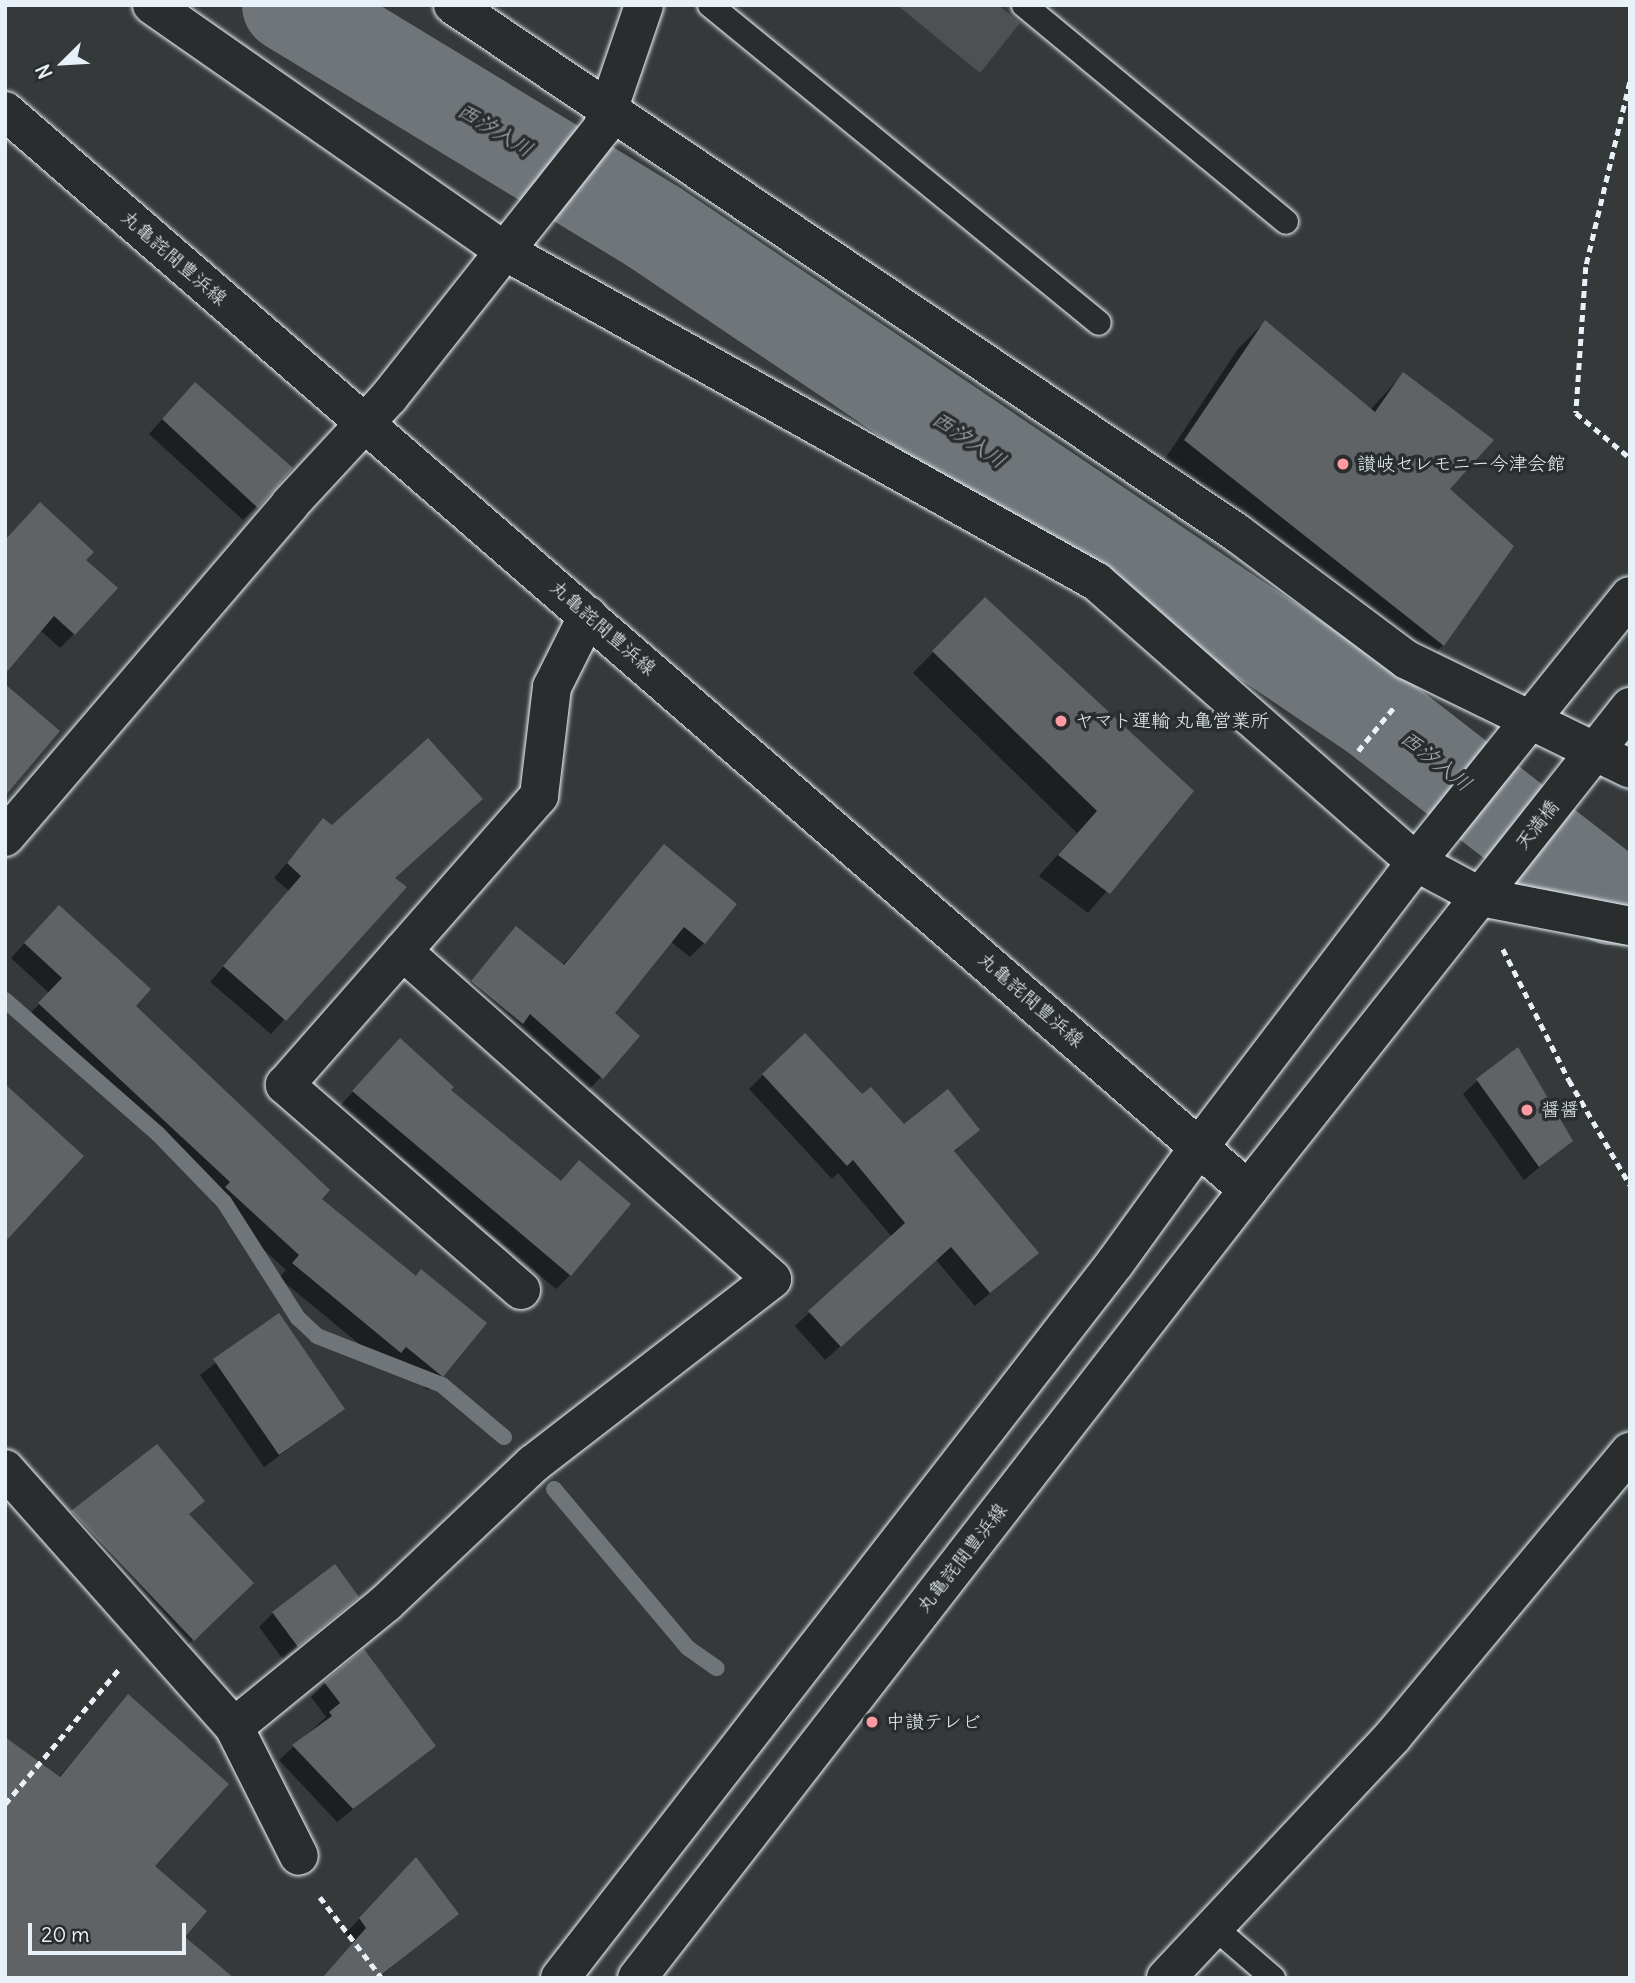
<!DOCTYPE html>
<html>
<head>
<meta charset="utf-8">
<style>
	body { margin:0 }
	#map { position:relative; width:1635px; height:1983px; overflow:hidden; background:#35393a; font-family:Delius,"Klee One",sans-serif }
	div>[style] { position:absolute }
	.green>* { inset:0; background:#4d5152 }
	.shadow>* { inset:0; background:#0007 }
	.stream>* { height:16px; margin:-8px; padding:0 8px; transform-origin:8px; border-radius:8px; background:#707579 }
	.river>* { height:94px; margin:-47px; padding:0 47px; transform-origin:47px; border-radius:47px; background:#707579 }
	.building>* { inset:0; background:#5f6365 }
	.path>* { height:4.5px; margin-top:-2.25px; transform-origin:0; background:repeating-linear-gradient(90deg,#e8f1f8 0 7px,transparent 0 12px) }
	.roads { filter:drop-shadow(0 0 2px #e8f1f8) drop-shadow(0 0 2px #e8f1f8) }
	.service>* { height:24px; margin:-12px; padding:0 12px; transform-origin:12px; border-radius:12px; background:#2a2d2e }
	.minor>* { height:38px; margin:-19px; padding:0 19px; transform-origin:19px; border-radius:19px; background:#2a2d2e }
	.tertiary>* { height:38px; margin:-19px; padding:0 19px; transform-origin:19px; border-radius:19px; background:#2a2d2e }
	.primary>* { height:38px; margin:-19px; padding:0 19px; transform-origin:19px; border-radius:19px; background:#2a2d2e }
	.dots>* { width:19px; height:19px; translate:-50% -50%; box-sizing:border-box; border:4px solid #2a2d2e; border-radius:50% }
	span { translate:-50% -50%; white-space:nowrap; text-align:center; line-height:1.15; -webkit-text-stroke:7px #2a2d2e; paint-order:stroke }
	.street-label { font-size:19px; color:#e8f1f8 }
	.poi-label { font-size:19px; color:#e8f1f8 }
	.left { translate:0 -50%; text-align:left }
	.water-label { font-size:21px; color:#acb3b8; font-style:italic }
	.frame { position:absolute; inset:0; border:7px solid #e8f1f8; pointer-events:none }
	.north { position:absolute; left:28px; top:28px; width:70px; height:70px; -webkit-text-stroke:5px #2a2d2e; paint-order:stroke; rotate:246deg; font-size:19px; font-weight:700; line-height:28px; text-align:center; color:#e8f1f8 }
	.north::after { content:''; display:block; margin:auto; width:24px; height:32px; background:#e8f1f8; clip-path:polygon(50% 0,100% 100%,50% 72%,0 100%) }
	.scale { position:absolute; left:28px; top:1923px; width:158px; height:32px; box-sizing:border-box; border:4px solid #e8f1f8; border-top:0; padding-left:9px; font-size:21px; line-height:24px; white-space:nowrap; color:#e8f1f8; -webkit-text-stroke:5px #2a2d2e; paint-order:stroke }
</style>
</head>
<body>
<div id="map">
	<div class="green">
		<div style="clip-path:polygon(897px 5px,998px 5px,1020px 23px,980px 73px)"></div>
	</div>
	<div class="shadow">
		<div style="clip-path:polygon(1265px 322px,1370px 410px,1403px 374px,1448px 489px,1443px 645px,1416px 672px,1159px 468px,1238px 349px)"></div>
		<div style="clip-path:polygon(181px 398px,257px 506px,243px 520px,149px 434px)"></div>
		<div style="clip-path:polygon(84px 560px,74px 634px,60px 648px,5px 598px)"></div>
		<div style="clip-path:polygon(985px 599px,1192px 791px,1088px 913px,1039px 876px,1077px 833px,913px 673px)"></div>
		<div style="clip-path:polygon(323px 820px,404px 887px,271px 1034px,210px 982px,289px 891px,274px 878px)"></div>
		<div style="clip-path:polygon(664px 846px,704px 943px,690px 957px,670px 941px,612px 1013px,638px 1036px,587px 1092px,458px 996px,517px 928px,562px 966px)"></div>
		<div style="clip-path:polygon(45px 921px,319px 1199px,442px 1376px,428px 1390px,391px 1360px,386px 1366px,279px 1278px,286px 1270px,212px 1202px,217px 1197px,26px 1018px,49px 993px,11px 958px)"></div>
		<div style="clip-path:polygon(386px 1055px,448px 1090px,570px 1275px,556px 1289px,340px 1106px)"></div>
		<div style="clip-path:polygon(763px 1075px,862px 1096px,904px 1126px,978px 1130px,953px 1153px,1036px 1253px,975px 1306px,936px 1260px,825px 1360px,795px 1326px,892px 1237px,838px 1173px,832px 1179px,749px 1089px)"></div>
		<div style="clip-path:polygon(1478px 1080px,1571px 1141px,1524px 1180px,1463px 1094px)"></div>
		<div style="clip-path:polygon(279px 1316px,343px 1409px,264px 1467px,200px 1375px)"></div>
		<div style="clip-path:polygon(202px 1501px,188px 1515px,252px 1583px,178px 1654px,58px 1526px,72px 1512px)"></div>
		<div style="clip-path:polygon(357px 1596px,283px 1659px,259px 1627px,273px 1613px)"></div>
		<div style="clip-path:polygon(325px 1683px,433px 1746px,337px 1822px,279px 1760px,326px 1717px,311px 1697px)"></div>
		<div style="clip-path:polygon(128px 1697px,153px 1866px,182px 1937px,58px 1778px)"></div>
		<div style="clip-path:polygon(402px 1873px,457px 1914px,378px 1978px,322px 1978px,353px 1943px,346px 1933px)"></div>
	</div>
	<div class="stream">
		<div style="left:5px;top:1000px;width:203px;rotate:41.2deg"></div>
		<div style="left:158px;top:1134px;width:95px;rotate:45.9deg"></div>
		<div style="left:224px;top:1202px;width:138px;rotate:57.5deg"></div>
		<div style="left:298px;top:1318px;width:26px;rotate:43deg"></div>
		<div style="left:317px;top:1336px;width:134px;rotate:21.4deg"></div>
		<div style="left:442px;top:1385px;width:81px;rotate:40deg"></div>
		<div style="left:554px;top:1489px;width:208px;rotate:49.9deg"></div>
		<div style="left:688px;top:1648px;width:35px;rotate:35deg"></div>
	</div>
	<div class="river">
		<div style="left:289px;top:5px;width:427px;rotate:31.3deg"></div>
		<div style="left:654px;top:227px;width:869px;rotate:34.02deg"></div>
		<div style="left:1374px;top:713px;width:301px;rotate:37.9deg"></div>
		<div style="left:1612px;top:898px;width:18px;rotate:3deg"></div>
	</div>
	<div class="building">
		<div style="clip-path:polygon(1265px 320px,1375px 412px,1403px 372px,1494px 440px,1450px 489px,1514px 546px,1444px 646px,1184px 440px)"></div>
		<div style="clip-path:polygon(195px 382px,293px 468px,258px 508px,162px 419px)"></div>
		<div style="clip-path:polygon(40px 502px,94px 552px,86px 560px,118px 588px,75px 635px,54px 616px,5px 674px,5px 540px)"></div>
		<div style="clip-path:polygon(985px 597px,1194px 791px,1110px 894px,1058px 855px,1097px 811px,932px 651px)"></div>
		<div style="clip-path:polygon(5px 684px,60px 731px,5px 796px)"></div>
		<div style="clip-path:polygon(428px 738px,483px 799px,395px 878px,407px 887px,286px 1021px,223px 966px,301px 876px,287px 863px,323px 818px,332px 825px)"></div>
		<div style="clip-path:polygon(664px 844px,737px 904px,705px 944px,684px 927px,615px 1013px,640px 1036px,603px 1079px,530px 1014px,523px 1024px,471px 981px,516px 926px,564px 965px)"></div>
		<div style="clip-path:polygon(59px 905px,151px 989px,136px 1006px,330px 1190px,322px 1199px,416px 1276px,421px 1269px,487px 1323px,443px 1377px,406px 1347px,401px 1353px,292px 1263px,299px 1255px,225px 1187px,230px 1182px,38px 1003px,62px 978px,24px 943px)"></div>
		<div style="clip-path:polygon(805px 1033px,862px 1094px,871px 1087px,904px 1124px,948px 1089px,980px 1130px,954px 1151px,1039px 1253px,990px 1293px,951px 1247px,841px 1347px,808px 1311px,905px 1223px,853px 1160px,847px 1166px,762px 1074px)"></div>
		<div style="clip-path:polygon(400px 1038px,454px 1087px,451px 1090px,561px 1181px,579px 1160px,631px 1204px,571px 1276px,352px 1091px)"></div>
		<div style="clip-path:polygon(1518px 1047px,1573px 1141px,1539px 1167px,1476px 1079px)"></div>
		<div style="clip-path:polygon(5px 1084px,84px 1156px,5px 1242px)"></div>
		<div style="clip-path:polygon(279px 1313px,345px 1409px,279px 1455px,213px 1359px)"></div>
		<div style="clip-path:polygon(157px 1444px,205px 1501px,189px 1514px,254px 1583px,194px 1641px,71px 1511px)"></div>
		<div style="clip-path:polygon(335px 1564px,359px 1597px,298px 1647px,272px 1612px)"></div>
		<div style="clip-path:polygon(364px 1649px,436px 1746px,353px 1809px,292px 1745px,332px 1716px,329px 1712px,340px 1703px,324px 1682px)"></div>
		<div style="clip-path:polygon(128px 1694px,229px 1784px,155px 1866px,207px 1911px,185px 1937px,234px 1978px,5px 1978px,5px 1737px,60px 1777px)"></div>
		<div style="clip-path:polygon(416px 1857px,459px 1914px,377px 1978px,322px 1978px,366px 1928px,359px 1918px)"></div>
	</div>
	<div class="path">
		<div style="left:1630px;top:82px;width:190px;rotate:103.4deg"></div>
		<div style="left:1586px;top:267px;width:146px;rotate:93.9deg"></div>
		<div style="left:1576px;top:413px;width:70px;rotate:39.8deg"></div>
		<div style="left:1358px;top:751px;width:57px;rotate:-50.7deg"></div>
		<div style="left:1503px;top:949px;width:147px;rotate:63.3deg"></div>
		<div style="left:1569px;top:1080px;width:121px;rotate:59.8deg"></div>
		<div style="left:5px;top:1804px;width:178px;rotate:-49.8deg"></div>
		<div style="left:320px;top:1897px;width:102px;rotate:52.6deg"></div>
	</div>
	<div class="roads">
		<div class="service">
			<div style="left:710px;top:5px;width:502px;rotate:39.27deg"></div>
			<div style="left:1024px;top:5px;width:340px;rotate:39.6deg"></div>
			<div style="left:1214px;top:1927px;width:78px;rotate:40.8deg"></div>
		</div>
		<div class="minor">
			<div style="left:152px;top:5px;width:428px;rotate:34.9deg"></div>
			<div style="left:503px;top:250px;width:680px;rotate:29.2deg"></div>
			<div style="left:1097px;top:582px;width:424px;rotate:41.3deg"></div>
			<div style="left:1416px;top:862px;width:74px;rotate:28.3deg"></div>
			<div style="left:1481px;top:897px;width:152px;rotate:11deg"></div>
			<div style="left:453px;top:5px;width:945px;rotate:33.96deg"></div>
			<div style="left:1237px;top:533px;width:212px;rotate:36.8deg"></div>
			<div style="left:1407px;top:660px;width:248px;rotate:26deg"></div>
			<div style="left:5px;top:837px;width:438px;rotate:-49.4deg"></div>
			<div style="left:290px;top:504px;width:146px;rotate:-47.2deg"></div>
			<div style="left:389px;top:397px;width:343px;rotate:-51.6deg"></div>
			<div style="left:602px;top:128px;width:130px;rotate:-71.1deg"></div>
			<div style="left:521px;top:1290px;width:313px;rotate:-139deg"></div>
			<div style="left:285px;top:1085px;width:385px;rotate:-48.7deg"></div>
			<div style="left:539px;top:796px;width:110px;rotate:-83.2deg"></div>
			<div style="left:552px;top:687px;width:80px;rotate:-63.4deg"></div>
			<div style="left:5px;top:1469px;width:345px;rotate:48.4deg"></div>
			<div style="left:234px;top:1727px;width:196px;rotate:-39.2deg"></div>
			<div style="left:386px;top:1603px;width:202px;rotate:-43.4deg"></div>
			<div style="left:533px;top:1464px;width:302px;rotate:-37.7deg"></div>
			<div style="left:772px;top:1279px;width:494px;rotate:-138.4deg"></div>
			<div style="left:234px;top:1727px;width:144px;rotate:63.3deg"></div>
			<div style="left:1166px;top:1978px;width:332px;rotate:-46.8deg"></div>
			<div style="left:1393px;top:1736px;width:370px;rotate:-50.2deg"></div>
		</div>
		<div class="tertiary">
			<div style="left:1199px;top:1147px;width:358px;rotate:-52.7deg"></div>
			<div style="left:1416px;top:862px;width:341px;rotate:-51.2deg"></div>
			<div style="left:1248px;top:1190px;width:616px;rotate:-51.66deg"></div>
		</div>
		<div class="primary">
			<div style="left:5px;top:111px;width:1646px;rotate:40.96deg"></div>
			<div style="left:1248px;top:1190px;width:997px;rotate:127.79deg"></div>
			<div style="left:560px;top:1978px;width:905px;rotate:-52.18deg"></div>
			<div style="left:1115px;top:1263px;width:143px;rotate:-54.1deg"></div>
		</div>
	</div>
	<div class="dots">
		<div style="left:1343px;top:464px;background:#ff9aa2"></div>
		<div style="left:1061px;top:721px;background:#ff9aa2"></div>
		<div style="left:1527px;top:1110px;background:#ff9aa2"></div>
		<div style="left:872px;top:1722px;background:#ff9aa2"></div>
	</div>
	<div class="street-label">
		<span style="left:174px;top:258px;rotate:41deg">丸亀詫間豊浜線</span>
		<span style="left:603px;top:628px;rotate:41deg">丸亀詫間豊浜線</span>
		<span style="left:1537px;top:825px;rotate:-52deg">天満橋</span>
		<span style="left:1031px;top:1000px;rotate:41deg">丸亀詫間豊浜線</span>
		<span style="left:962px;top:1558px;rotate:-52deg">丸亀詫間豊浜線</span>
	</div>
	<div class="poi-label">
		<span class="left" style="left:1357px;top:464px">讃岐セレモニー今津会館</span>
		<span class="left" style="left:1075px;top:721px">ヤマト運輸 丸亀営業所</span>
		<span class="left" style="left:1541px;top:1110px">醤醤</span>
		<span class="left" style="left:886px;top:1722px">中讃テレビ</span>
	</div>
	<div class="water-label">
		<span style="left:495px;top:130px;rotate:31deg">西汐入川</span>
		<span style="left:969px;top:440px;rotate:34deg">西汐入川</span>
		<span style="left:1436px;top:761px;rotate:38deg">西汐入川</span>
	</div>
	<div class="frame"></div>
	<div class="north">N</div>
	<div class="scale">20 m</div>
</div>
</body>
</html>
